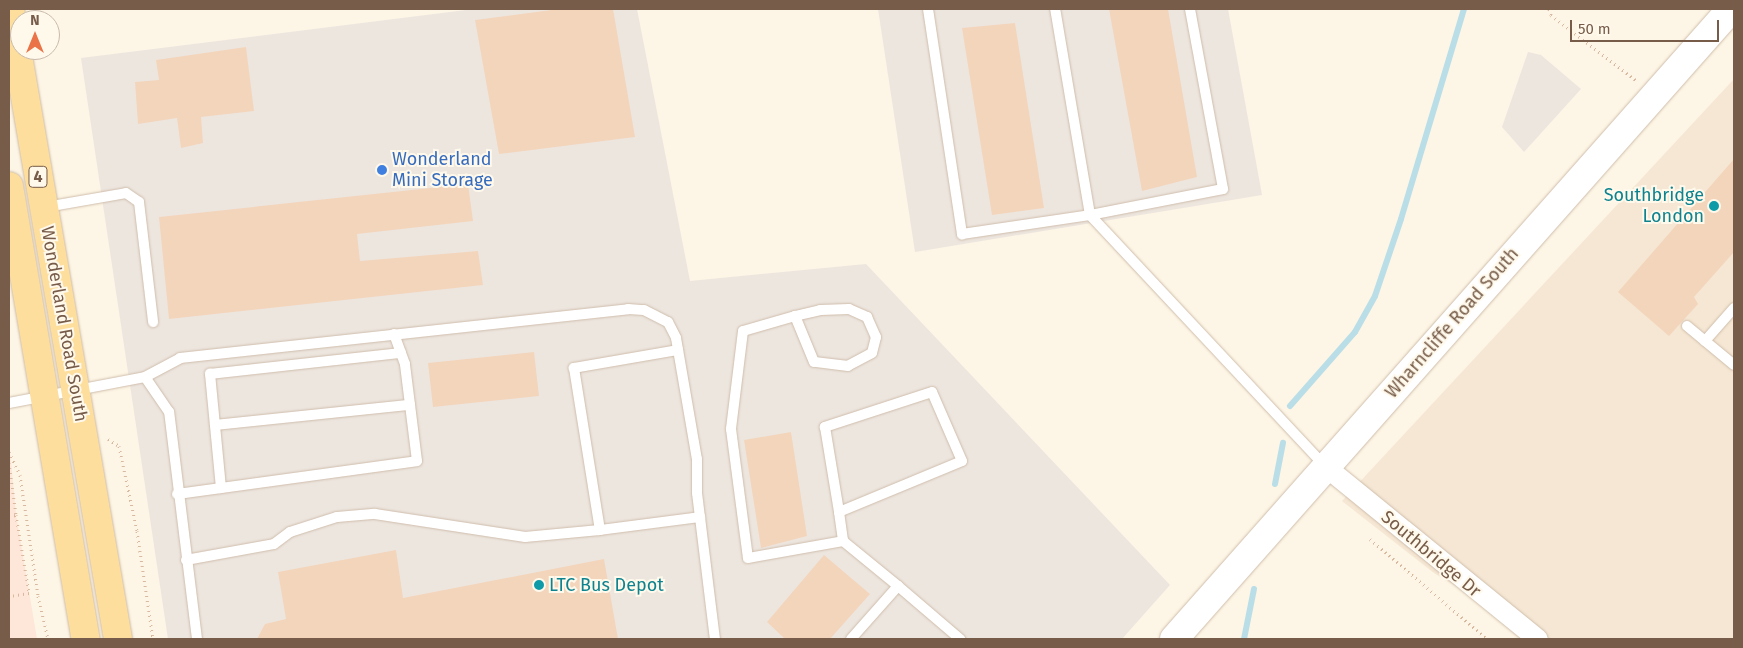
<!DOCTYPE html>
<html>
<head>
<meta charset="utf-8">
<style>
	body { margin:0 }
	#map { position:relative; width:1743px; height:648px; overflow:hidden; background:#fdf5e5; font-family:"Fira Sans",sans-serif }
	div>[style] { position:absolute }
	.residential>* { inset:0; background:#f5e7d3 }
	.commercial>* { inset:0; background:#fee6d8 }
	.industrial>* { inset:0; background:#ede6df }
	.stream>* { height:6px; margin:-3px; padding:0 3px; transform-origin:3px; border-radius:3px; background:#b9dee7 }
	.building>* { inset:0; background:#f3d5bc }
	.path>* { height:3px; margin-top:-1.5px; transform-origin:0; background:repeating-linear-gradient(90deg,#d8b89f 0 1px,transparent 0 5px) }
	.roads { filter:drop-shadow(0 0 1px #cfbdab) drop-shadow(0 0 1px #cfbdab) }
	.lane>* { height:10px; margin:-5px; padding:0 5px; transform-origin:5px; border-radius:5px; background:#fff }
	.street>* { height:20px; margin:-10px; padding:0 10px; transform-origin:10px; border-radius:10px; background:#fff }
	.secondary>* { height:28px; margin:-14px; padding:0 14px; transform-origin:14px; border-radius:14px; background:#fff }
	.primary>* { height:28px; margin:-14px; padding:0 14px; transform-origin:14px; border-radius:14px; background:#fdde9c }
	.dots>* { width:14px; height:14px; translate:-50% -50%; box-sizing:border-box; border:2px solid #fff9ec; border-radius:50% }
	span { translate:-50% -50%; white-space:nowrap; text-align:center; line-height:1.15; -webkit-text-stroke:4px #fff9ec; paint-order:stroke }
	.shield-label span { padding:1px 4px; background:#fff9ec; border:1px solid; border-radius:4px; -webkit-text-stroke-width:0 }
	.shield-label { font-size:16px; color:#775c49; font-weight:700 }
	.shop-label { font-size:18px; color:#366cbe }
	.left { translate:0 -50%; text-align:left }
	.culture-label { font-size:18px; color:#0d838f }
	.right { translate:-100% -50%; text-align:right }
	.street-label { font-size:18px; color:#775c49 }
	.frame { position:absolute; inset:0; border:10px solid #775c49; pointer-events:none }
	.north { position:absolute; left:10px; top:10px; width:50px; height:50px; box-sizing:border-box; background:#fff9ec; border:1px solid #c9baab; border-radius:50%; rotate:0deg; font-size:14px; font-weight:700; line-height:20px; text-align:center; color:#775c49 }
	.north::after { content:''; display:block; margin:auto; width:18px; height:22px; background:#ea7447; clip-path:polygon(50% 0,100% 100%,50% 72%,0 100%) }
	.scale { position:absolute; left:1570px; top:20px; width:149px; height:22px; box-sizing:border-box; border:2px solid #775c49; border-top:0; padding-left:6px; font-size:15px; line-height:18px; white-space:nowrap; color:#775c49; -webkit-text-stroke:4px #fff9ec; paint-order:stroke }
</style>
</head>
<body>
<div id="map">
	<div class="residential">
		<div style="clip-path:polygon(1734px 79px,1734px 639px,1544px 639px,1434px 573px,1342px 501px)"></div>
	</div>
	<div class="commercial">
		<div style="clip-path:polygon(9px 440px,16px 515px,37px 639px,9px 639px)"></div>
	</div>
	<div class="industrial">
		<div style="clip-path:polygon(474px 9px,637px 9px,690px 281px,866px 264px,1170px 585px,1122px 639px,168px 639px,81px 58px)"></div>
		<div style="clip-path:polygon(878px 9px,1228px 9px,1262px 195px,915px 252px)"></div>
		<div style="clip-path:polygon(1528px 52px,1541px 55px,1581px 89px,1524px 152px,1502px 127px)"></div>
	</div>
	<div class="stream">
		<div style="left:1290px;top:406px;width:98px;rotate:-48.7deg"></div>
		<div style="left:1355px;top:332px;width:41px;rotate:-60.9deg"></div>
		<div style="left:1375px;top:296px;width:81px;rotate:-71.3deg"></div>
		<div style="left:1401px;top:219px;width:219px;rotate:-73.3deg"></div>
		<div style="left:1275px;top:484px;width:42px;rotate:-79deg"></div>
		<div style="left:1244px;top:639px;width:51px;rotate:-78.7deg"></div>
	</div>
	<div class="building">
		<div style="clip-path:polygon(559px 9px,613px 9px,635px 137px,499px 154px,475px 20px)"></div>
		<div style="clip-path:polygon(1109px 9px,1168px 9px,1197px 177px,1142px 191px)"></div>
		<div style="clip-path:polygon(1015px 23px,1044px 208px,992px 215px,962px 28px)"></div>
		<div style="clip-path:polygon(246px 47px,254px 111px,201px 117px,203px 143px,181px 148px,177px 118px,138px 124px,135px 82px,159px 80px,156px 60px)"></div>
		<div style="clip-path:polygon(1734px 159px,1734px 252px,1694px 297px,1698px 304px,1669px 336px,1618px 292px)"></div>
		<div style="clip-path:polygon(468px 184px,473px 221px,357px 234px,360px 261px,478px 251px,483px 285px,169px 319px,159px 217px)"></div>
		<div style="clip-path:polygon(534px 352px,539px 396px,433px 407px,428px 363px)"></div>
		<div style="clip-path:polygon(791px 432px,807px 536px,761px 548px,744px 440px)"></div>
		<div style="clip-path:polygon(396px 550px,403px 598px,604px 559px,618px 639px,257px 639px,265px 624px,286px 619px,278px 572px)"></div>
		<div style="clip-path:polygon(824px 555px,870px 594px,830px 639px,785px 639px,767px 622px)"></div>
	</div>
	<div class="path">
		<div style="left:1549px;top:9px;width:6px;rotate:72deg"></div>
		<div style="left:1551px;top:15px;width:108px;rotate:37.5deg"></div>
		<div style="left:108px;top:439px;width:13px;rotate:32deg"></div>
		<div style="left:119px;top:446px;width:87px;rotate:78deg"></div>
		<div style="left:137px;top:531px;width:109px;rotate:81.6deg"></div>
		<div style="left:9px;top:452px;width:25px;rotate:64deg"></div>
		<div style="left:20px;top:475px;width:122px;rotate:81.5deg"></div>
		<div style="left:38px;top:596px;width:44px;rotate:76.9deg"></div>
		<div style="left:9px;top:463px;width:52px;rotate:82.3deg"></div>
		<div style="left:9px;top:516px;width:7px;rotate:-8deg"></div>
		<div style="left:16px;top:515px;width:79px;rotate:80.5deg"></div>
		<div style="left:29px;top:593px;width:20px;rotate:171deg"></div>
		<div style="left:1370px;top:539px;width:154px;rotate:40.5deg"></div>
	</div>
	<div class="roads">
		<div class="lane">
			<div style="left:928px;top:9px;width:228px;rotate:81.4deg"></div>
			<div style="left:962px;top:234px;width:129px;rotate:-8.4deg"></div>
			<div style="left:1090px;top:215px;width:209px;rotate:-99.6deg"></div>
			<div style="left:1190px;top:9px;width:183px;rotate:79.6deg"></div>
			<div style="left:1223px;top:189px;width:136px;rotate:168.9deg"></div>
			<div style="left:1090px;top:215px;width:345px;rotate:46.9deg"></div>
			<div style="left:46px;top:207px;width:81px;rotate:-9.9deg"></div>
			<div style="left:126px;top:193px;width:16px;rotate:35deg"></div>
			<div style="left:139px;top:202px;width:121px;rotate:83.3deg"></div>
			<div style="left:795px;top:316px;width:26px;rotate:-13deg"></div>
			<div style="left:820px;top:310px;width:29px;rotate:-2deg"></div>
			<div style="left:849px;top:309px;width:20px;rotate:24deg"></div>
			<div style="left:867px;top:317px;width:22px;rotate:66deg"></div>
			<div style="left:876px;top:337px;width:16px;rotate:104deg"></div>
			<div style="left:872px;top:353px;width:27px;rotate:152deg"></div>
			<div style="left:848px;top:366px;width:34px;rotate:-173deg"></div>
			<div style="left:814px;top:362px;width:50px;rotate:-112.4deg"></div>
			<div style="left:795px;top:316px;width:54px;rotate:163.9deg"></div>
			<div style="left:743px;top:331px;width:99px;rotate:97deg"></div>
			<div style="left:731px;top:429px;width:130px;rotate:82.5deg"></div>
			<div style="left:748px;top:558px;width:97px;rotate:-10.1deg"></div>
			<div style="left:1687px;top:326px;width:61px;rotate:39.7deg"></div>
			<div style="left:1705px;top:341px;width:44px;rotate:-48.7deg"></div>
			<div style="left:678px;top:350px;width:106px;rotate:170.2deg"></div>
			<div style="left:574px;top:368px;width:164px;rotate:80.9deg"></div>
			<div style="left:600px;top:530px;width:101px;rotate:-7.4deg"></div>
			<div style="left:9px;top:403px;width:138px;rotate:-10.8deg"></div>
			<div style="left:215px;top:425px;width:196px;rotate:-5.9deg"></div>
			<div style="left:221px;top:488px;width:115px;rotate:-95.5deg"></div>
			<div style="left:210px;top:374px;width:192px;rotate:-6.3deg"></div>
			<div style="left:177px;top:494px;width:242px;rotate:-7.8deg"></div>
			<div style="left:417px;top:461px;width:98px;rotate:-97.1deg"></div>
			<div style="left:405px;top:364px;width:32px;rotate:-110deg"></div>
			<div style="left:839px;top:512px;width:133px;rotate:-22.5deg"></div>
			<div style="left:962px;top:461px;width:75px;rotate:-113.5deg"></div>
			<div style="left:932px;top:392px;width:113px;rotate:161.9deg"></div>
			<div style="left:825px;top:427px;width:86px;rotate:80.6deg"></div>
			<div style="left:839px;top:512px;width:29px;rotate:82deg"></div>
			<div style="left:843px;top:541px;width:71px;rotate:39.3deg"></div>
			<div style="left:186px;top:560px;width:89px;rotate:-10.3deg"></div>
			<div style="left:274px;top:544px;width:20px;rotate:-37deg"></div>
			<div style="left:290px;top:532px;width:49px;rotate:-17.7deg"></div>
			<div style="left:337px;top:517px;width:38px;rotate:-5deg"></div>
			<div style="left:375px;top:514px;width:152px;rotate:8.7deg"></div>
			<div style="left:525px;top:537px;width:75px;rotate:-5.3deg"></div>
			<div style="left:197px;top:639px;width:229px;rotate:-97deg"></div>
			<div style="left:169px;top:412px;width:42px;rotate:-124.4deg"></div>
			<div style="left:145px;top:377px;width:40px;rotate:-28deg"></div>
			<div style="left:180px;top:358px;width:451px;rotate:-6.2deg"></div>
			<div style="left:628px;top:309px;width:16px;rotate:4deg"></div>
			<div style="left:644px;top:310px;width:27px;rotate:27deg"></div>
			<div style="left:668px;top:322px;width:18px;rotate:63deg"></div>
			<div style="left:676px;top:338px;width:123px;rotate:80.2deg"></div>
			<div style="left:697px;top:459px;width:34px;rotate:90deg"></div>
			<div style="left:697px;top:493px;width:147px;rotate:83deg"></div>
			<div style="left:851px;top:639px;width:71px;rotate:-48.4deg"></div>
			<div style="left:898px;top:586px;width:82px;rotate:40.5deg"></div>
		</div>
		<div class="street">
			<div style="left:1326px;top:467px;width:273px;rotate:39.1deg"></div>
		</div>
		<div class="secondary">
			<div style="left:1174px;top:639px;width:841px;rotate:-48.52deg"></div>
		</div>
		<div class="primary">
			<div style="left:10px;top:9px;width:639px;rotate:80.27deg"></div>
			<div style="left:9px;top:186px;width:459px;rotate:80.4deg"></div>
		</div>
	</div>
	<div class="dots">
		<div style="left:382px;top:170px;background:#3f7fe0"></div>
		<div style="left:1714px;top:206px;background:#0f9aa8"></div>
		<div style="left:539px;top:585px;background:#0f9aa8"></div>
	</div>
	<div class="shield-label">
		<span style="left:38px;top:177px">4</span>
	</div>
	<div class="shop-label">
		<span class="left" style="left:392px;top:170px">Wonderland<br>Mini Storage</span>
	</div>
	<div class="culture-label">
		<span class="right" style="left:1704px;top:206px">Southbridge<br>London</span>
		<span class="left" style="left:549px;top:585px">LTC Bus Depot</span>
	</div>
	<div class="street-label">
		<span style="left:1452px;top:323px;rotate:-49deg">Wharncliffe Road South</span>
		<span style="left:64px;top:324px;rotate:80deg">Wonderland Road South</span>
		<span style="left:1431px;top:554px;rotate:40deg">Southbridge Dr</span>
	</div>
	<div class="frame"></div>
	<div class="north">N</div>
	<div class="scale">50 m</div>
</div>
</body>
</html>
